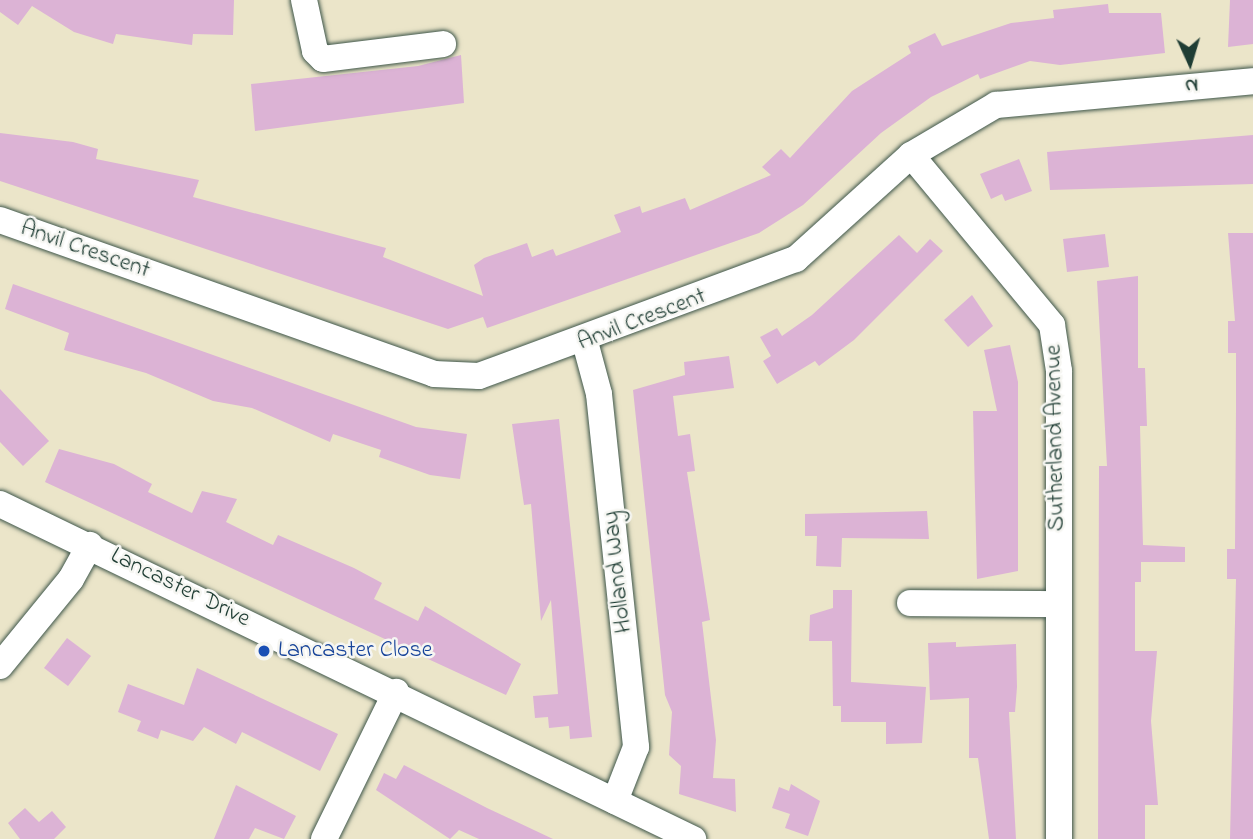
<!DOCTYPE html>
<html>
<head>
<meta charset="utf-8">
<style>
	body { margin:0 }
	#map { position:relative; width:1253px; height:839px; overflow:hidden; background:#ebe5c9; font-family:"Indie Flower",sans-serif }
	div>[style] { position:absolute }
	.building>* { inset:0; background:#dcb3d5 }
	.roads { filter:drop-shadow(0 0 2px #3e564a) drop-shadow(0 0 2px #3e564a) }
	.minor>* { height:26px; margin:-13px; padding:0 13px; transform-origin:13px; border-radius:13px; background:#fff }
	.dots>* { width:19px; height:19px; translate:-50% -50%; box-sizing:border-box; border:4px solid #f6f6f2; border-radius:50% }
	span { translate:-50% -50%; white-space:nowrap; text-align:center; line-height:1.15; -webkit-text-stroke:5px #f6f6f2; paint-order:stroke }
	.street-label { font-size:24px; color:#1f3d34 }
	.transit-label { font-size:24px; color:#164399 }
	.left { translate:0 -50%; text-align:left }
	.north { position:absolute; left:1155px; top:28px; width:70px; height:70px; -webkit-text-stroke:5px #f6f6f2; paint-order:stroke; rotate:176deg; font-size:19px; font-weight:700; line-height:28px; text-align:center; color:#1f3d34 }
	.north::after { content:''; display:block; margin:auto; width:24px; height:32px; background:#1f3d34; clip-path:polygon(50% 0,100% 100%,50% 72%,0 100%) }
</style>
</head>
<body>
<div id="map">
	<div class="building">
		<div style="clip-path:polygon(0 0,234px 0,233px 35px,193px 34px,192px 45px,116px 34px,113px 44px,74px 32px,32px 6px,18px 25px,0 12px)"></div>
		<div style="clip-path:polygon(1230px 0,1253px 0,1253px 44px,1228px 47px)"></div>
		<div style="clip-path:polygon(1108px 4px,1109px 13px,1161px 13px,1165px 53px,1060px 65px,1030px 61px,980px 79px,978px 74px,931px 97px,881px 133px,803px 205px,759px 233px,487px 328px,483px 317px,448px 329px,0 181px,0 133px,73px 142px,98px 149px,96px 159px,199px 180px,193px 197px,386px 248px,383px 257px,483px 296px,474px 265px,484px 258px,527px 243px,532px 257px,553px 249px,556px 256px,621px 232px,614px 215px,640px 206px,642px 213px,685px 198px,690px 210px,771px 175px,762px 167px,781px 149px,790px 158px,852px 91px,911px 53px,908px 46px,935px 33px,942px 46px,1011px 23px,1054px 18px,1053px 10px)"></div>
		<div style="clip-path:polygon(461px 55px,464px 103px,255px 131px,251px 84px,418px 66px)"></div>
		<div style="clip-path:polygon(1253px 135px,1253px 184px,1050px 190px,1047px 152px)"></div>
		<div style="clip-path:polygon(1019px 159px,1032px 191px,1005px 201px,1002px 194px,991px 199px,980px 174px)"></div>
		<div style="clip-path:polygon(1228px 233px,1253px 233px,1253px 839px,1230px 839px,1236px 579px,1227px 579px,1227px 549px,1235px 549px,1236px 408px,1236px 353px,1228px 353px,1228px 321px,1235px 321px)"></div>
		<div style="clip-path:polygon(1105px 234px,1109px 267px,1067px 272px,1063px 239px)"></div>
		<div style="clip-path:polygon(899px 235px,917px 253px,930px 239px,943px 251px,854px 340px,819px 366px,815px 361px,777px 384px,763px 361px,771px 356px,760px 337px,777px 328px,782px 336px,812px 315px)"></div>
		<div style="clip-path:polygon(1138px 276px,1138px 368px,1145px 368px,1147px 426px,1140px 426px,1143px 545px,1185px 547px,1185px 562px,1141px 562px,1141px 582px,1135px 582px,1135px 651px,1157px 651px,1151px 721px,1158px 805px,1145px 805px,1145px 839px,1098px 839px,1099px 466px,1107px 466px,1097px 281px)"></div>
		<div style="clip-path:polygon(13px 284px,416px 427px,467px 434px,460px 479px,430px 475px,379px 457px,381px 450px,333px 434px,330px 442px,252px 408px,213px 401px,146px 373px,64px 350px,69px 333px,5px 309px)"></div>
		<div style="clip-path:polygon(972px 295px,993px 326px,968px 347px,944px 320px)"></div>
		<div style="clip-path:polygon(1010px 345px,1018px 382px,1018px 571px,977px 579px,973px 411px,997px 411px,984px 350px)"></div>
		<div style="clip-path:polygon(729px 356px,734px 388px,673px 396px,678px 436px,690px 434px,695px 471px,687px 472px,710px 620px,702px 622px,716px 740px,713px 778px,735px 779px,736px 812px,679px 794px,681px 766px,669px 755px,672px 712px,665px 695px,633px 390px,685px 375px,684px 362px)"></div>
		<div style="clip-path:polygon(0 389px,49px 441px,23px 466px,0 442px)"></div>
		<div style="clip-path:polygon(559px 419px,592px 737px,570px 739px,569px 726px,549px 728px,548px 717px,535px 718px,533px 696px,558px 694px,551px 600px,541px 621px,531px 504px,524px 505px,512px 424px)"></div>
		<div style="clip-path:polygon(59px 449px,114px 464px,152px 484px,148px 492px,192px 513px,202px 491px,237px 499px,226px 522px,273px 545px,278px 535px,354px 568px,382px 583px,374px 599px,418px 621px,425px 606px,521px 664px,506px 695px,45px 482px)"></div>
		<div style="clip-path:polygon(927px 511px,929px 539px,842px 538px,841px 567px,816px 566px,817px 536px,805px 536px,805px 514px)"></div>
		<div style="clip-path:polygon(833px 590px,852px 590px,851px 682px,926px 687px,922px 743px,886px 744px,886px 722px,841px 722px,841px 706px,833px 706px,832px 641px,809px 641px,810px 615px,833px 608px)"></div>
		<div style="clip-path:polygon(67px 638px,91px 656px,68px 686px,44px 668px)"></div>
		<div style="clip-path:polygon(956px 642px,956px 647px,1016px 644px,1017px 687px,1015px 712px,1009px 712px,1016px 839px,989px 839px,978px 758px,969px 758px,969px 698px,930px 700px,928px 643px)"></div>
		<div style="clip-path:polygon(197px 668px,338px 734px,320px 771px,242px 732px,236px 744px,204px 727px,193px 741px,161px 730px,158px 739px,137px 731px,141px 721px,118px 712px,128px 684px,184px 705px)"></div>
		<div style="clip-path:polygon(404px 765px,487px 808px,553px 839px,479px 839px,459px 830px,450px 839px,376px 790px,384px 773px,396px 779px)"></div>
		<div style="clip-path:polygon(791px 784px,820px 801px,808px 836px,785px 828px,790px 814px,772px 808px,779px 787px,789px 791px)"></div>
		<div style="clip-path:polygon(236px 785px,296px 816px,284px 839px,255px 828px,249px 839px,214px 839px)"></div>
		<div style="clip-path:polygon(25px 808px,39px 822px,52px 811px,66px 827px,54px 839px,20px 839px,8px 823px)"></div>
	</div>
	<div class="roads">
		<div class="minor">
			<div style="left:304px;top:0;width:52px;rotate:77.8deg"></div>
			<div style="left:315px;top:51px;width:11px;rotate:45deg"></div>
			<div style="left:323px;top:59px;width:121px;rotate:-7.1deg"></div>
			<div style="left:911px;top:155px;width:221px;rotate:50.3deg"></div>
			<div style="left:1052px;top:325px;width:47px;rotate:81.3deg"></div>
			<div style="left:1059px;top:371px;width:468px;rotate:90deg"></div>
			<div style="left:0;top:220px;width:461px;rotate:19.5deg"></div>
			<div style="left:434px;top:374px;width:45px;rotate:2.5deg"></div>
			<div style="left:479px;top:376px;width:338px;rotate:-20.3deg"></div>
			<div style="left:796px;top:259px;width:155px;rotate:-42.1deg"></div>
			<div style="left:911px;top:155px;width:99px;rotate:-30.5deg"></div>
			<div style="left:996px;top:105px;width:258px;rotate:-5.3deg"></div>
			<div style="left:585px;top:342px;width:54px;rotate:74.9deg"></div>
			<div style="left:599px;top:394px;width:355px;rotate:84deg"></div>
			<div style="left:636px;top:747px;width:58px;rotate:111.3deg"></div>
			<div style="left:0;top:504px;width:770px;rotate:25.8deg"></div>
			<div style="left:910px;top:603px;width:149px;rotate:0.4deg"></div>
			<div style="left:0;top:666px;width:112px;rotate:-50.8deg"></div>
			<div style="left:71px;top:579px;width:39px;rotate:-61deg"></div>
			<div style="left:324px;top:839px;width:164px;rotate:-63.9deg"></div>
		</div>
	</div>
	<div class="dots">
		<div style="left:264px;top:651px;background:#1a4fb4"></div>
	</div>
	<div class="street-label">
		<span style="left:85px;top:250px;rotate:19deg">Anvil Crescent</span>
		<span style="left:642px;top:320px;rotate:-21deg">Anvil Crescent</span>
		<span style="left:1056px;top:438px;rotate:-91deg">Sutherland Avenue</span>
		<span style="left:618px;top:572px;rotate:-96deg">Holland Way</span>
		<span style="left:180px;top:588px;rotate:26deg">Lancaster Drive</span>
	</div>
	<div class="transit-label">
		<span class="left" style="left:278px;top:651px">Lancaster Close</span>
	</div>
	<div class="north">N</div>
</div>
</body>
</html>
